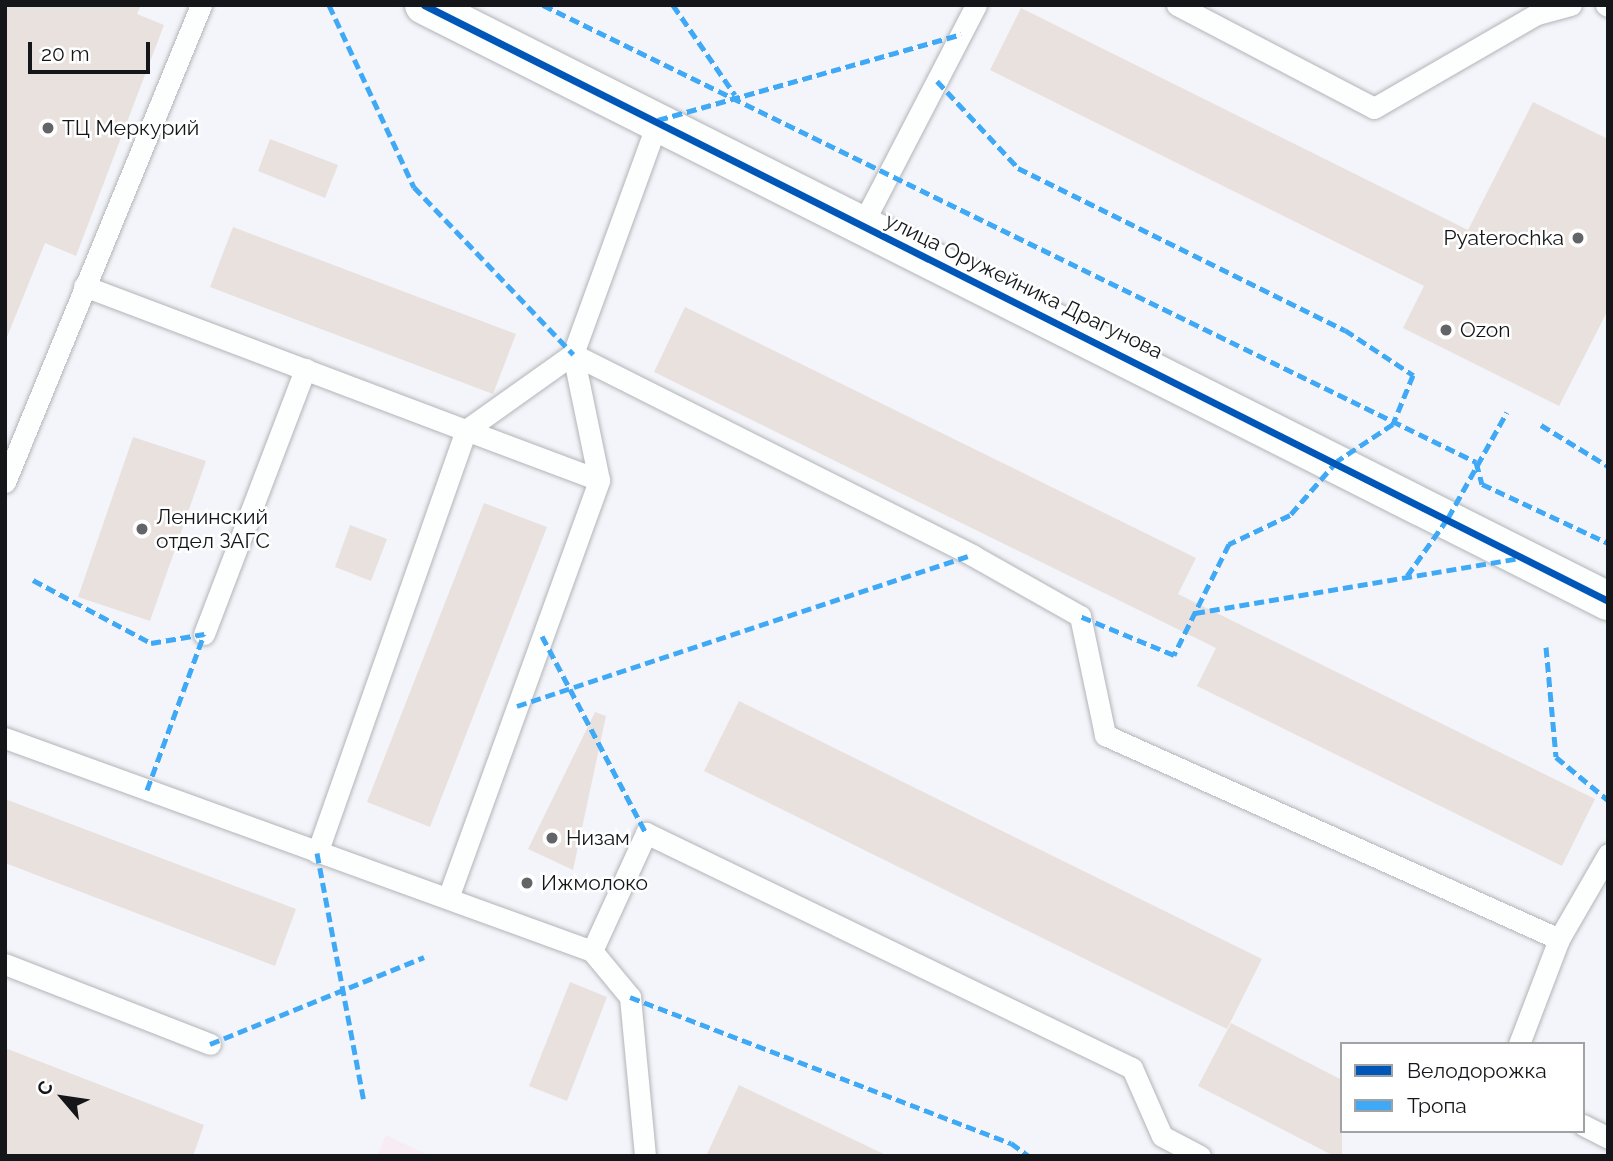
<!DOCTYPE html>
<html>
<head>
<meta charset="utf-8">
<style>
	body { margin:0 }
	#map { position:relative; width:1613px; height:1161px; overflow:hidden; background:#f4f5fa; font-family:Raleway,sans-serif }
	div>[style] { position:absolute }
	.education>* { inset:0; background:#f7ebf4 }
	.building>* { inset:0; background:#e9e1dd }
	.roads { filter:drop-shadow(0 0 2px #b3b4b8) drop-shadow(0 0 2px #b3b4b8) }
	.lane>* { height:21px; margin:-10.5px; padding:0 10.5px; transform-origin:10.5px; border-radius:10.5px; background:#fdfefe }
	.street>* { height:38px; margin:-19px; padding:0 19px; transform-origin:19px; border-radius:19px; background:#fdfefe }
	.quiet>* { height:5px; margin-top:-2.5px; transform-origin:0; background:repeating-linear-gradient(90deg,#3fa9f5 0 10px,transparent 0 15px) }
	.cycleway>* { height:7px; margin:-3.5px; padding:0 3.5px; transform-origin:3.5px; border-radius:3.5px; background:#0057b8 }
	.dots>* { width:19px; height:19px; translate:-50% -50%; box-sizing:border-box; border:4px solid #fff; border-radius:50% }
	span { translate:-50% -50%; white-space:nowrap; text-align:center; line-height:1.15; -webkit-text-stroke:5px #fff; paint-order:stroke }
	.poi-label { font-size:21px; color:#14161a }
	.left { translate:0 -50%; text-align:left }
	.right { translate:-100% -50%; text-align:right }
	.street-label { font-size:21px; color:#14161a }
	.frame { position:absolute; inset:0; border:7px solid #14161a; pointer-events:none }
	.legend { position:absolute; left:1340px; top:1042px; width:245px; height:91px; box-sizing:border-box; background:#fff; border:2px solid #a1a2a3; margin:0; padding:9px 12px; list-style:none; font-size:21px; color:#14161a }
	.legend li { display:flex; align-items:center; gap:14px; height:35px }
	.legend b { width:35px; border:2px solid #a1a2a3 }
	.north { position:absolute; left:28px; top:1063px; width:70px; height:70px; -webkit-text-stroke:5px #fff; paint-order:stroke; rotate:299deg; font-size:19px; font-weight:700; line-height:28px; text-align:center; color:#14161a }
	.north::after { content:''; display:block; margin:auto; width:24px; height:32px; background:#14161a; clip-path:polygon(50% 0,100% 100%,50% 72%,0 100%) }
	.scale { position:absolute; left:28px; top:42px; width:122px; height:32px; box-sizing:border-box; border:4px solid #14161a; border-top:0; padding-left:9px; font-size:21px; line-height:24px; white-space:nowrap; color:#14161a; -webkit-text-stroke:5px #fff; paint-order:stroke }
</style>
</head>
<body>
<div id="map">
	<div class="education">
		<div style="clip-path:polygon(386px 1135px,430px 1156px,377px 1156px)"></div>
	</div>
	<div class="building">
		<div style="clip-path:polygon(5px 5px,141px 5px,137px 14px,164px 25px,76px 256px,45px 243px,7px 337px)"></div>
		<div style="clip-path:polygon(1021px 8px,1468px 230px,1533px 102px,1608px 139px,1608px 310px,1559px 406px,1403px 328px,1424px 286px,990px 70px)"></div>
		<div style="clip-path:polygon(270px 139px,338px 165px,325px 198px,258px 171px)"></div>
		<div style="clip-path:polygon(233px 227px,516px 334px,493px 394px,210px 287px)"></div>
		<div style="clip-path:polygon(685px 307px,1196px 558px,1178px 594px,1595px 799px,1562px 866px,1197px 686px,1216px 648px,654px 372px)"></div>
		<div style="clip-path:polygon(133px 437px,206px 461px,150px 621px,78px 597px)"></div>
		<div style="clip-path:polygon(484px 503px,547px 527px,430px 827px,367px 802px)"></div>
		<div style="clip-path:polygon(350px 525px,387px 539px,371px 581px,335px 567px)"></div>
		<div style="clip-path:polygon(739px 701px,1262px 959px,1227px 1029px,704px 771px)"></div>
		<div style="clip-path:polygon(595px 712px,606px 716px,573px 870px,528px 849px)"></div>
		<div style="clip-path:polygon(5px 799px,296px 909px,275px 966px,5px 863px)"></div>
		<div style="clip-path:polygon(570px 982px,607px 997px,567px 1101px,529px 1086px)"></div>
		<div style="clip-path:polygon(1231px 1023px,1342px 1080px,1342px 1156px,1334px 1156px,1198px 1086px)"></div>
		<div style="clip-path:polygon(5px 1048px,204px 1125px,193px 1156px,5px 1156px)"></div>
		<div style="clip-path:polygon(739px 1085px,888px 1156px,706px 1156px)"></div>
	</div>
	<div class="roads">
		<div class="lane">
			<div style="left:1177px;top:5px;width:222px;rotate:27.6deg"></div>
			<div style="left:1374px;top:108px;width:188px;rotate:-30deg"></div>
			<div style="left:1537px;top:14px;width:35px;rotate:-15deg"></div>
			<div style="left:1606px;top:5px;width:2px;rotate:27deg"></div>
			<div style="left:862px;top:225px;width:248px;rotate:-62.6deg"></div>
			<div style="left:84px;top:286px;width:408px;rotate:20.7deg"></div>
			<div style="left:466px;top:430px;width:448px;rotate:109.4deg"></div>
			<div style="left:466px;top:430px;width:131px;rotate:-35.4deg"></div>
			<div style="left:573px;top:354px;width:447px;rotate:26.7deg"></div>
			<div style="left:972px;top:555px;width:124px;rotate:29.5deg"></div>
			<div style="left:1080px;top:616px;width:122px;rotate:78.1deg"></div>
			<div style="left:1105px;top:735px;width:498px;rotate:24.2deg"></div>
			<div style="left:466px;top:430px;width:142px;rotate:20.6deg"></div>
			<div style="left:5px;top:482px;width:516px;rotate:-67.66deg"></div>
			<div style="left:204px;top:634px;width:284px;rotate:-69.1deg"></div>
			<div style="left:5px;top:738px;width:624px;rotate:19.94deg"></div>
			<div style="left:592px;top:951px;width:130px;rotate:-65.4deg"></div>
			<div style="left:646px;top:833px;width:540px;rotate:25.81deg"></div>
			<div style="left:1132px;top:1068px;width:74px;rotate:66.2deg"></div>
			<div style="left:1162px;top:1136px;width:43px;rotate:27.8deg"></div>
			<div style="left:448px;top:898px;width:444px;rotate:-70.1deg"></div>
			<div style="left:599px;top:480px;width:129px;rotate:-101.7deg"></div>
			<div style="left:573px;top:354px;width:249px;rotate:-70deg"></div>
			<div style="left:592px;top:951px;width:60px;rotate:50.4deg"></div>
			<div style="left:630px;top:997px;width:160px;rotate:84.6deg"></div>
			<div style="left:5px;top:964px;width:220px;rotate:21.3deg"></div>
			<div style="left:1519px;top:1044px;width:112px;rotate:-69.1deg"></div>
			<div style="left:1559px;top:939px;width:98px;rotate:-60deg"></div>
			<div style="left:1583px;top:1125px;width:28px;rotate:27deg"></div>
		</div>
		<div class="street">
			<div style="left:424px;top:5px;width:1326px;rotate:26.72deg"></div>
		</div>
	</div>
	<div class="quiet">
		<div style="left:329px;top:5px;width:201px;rotate:65deg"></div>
		<div style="left:414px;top:187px;width:231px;rotate:46.4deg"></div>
		<div style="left:543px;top:5px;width:1039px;rotate:26.1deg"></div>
		<div style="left:1476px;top:462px;width:23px;rotate:75deg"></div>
		<div style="left:1482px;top:484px;width:139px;rotate:25.1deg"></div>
		<div style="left:673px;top:5px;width:109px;rotate:55.4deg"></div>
		<div style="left:937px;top:81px;width:119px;rotate:47deg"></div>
		<div style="left:1018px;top:168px;width:365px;rotate:26.4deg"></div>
		<div style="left:1345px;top:330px;width:82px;rotate:33.5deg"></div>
		<div style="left:1413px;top:375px;width:53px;rotate:112.2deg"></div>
		<div style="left:1393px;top:424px;width:67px;rotate:146.5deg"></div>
		<div style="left:1337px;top:461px;width:72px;rotate:131deg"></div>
		<div style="left:1290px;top:515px;width:68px;rotate:154.6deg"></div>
		<div style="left:1229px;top:544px;width:124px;rotate:116.4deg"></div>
		<div style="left:1174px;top:655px;width:102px;rotate:-157.5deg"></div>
		<div style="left:658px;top:120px;width:315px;rotate:-15.8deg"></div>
		<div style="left:1541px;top:425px;width:79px;rotate:31.5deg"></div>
		<div style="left:1407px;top:576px;width:71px;rotate:-54.7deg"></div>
		<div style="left:1448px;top:518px;width:121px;rotate:-60.9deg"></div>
		<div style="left:33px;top:580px;width:134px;rotate:28.1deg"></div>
		<div style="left:151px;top:643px;width:54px;rotate:-9.6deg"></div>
		<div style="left:1195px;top:613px;width:329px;rotate:-9.6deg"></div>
		<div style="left:542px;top:636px;width:223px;rotate:62.2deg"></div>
		<div style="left:1546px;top:647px;width:110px;rotate:84.8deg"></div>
		<div style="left:1556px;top:757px;width:67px;rotate:39.6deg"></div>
		<div style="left:517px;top:706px;width:479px;rotate:-18.4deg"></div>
		<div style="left:147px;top:790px;width:166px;rotate:-69.9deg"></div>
		<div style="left:317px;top:853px;width:253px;rotate:79.3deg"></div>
		<div style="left:630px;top:997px;width:408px;rotate:21deg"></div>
		<div style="left:1011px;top:1143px;width:22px;rotate:36deg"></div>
		<div style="left:210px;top:1044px;width:231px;rotate:-22.1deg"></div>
	</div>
	<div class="cycleway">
		<div style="left:424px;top:5px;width:1326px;rotate:26.72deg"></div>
	</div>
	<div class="dots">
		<div style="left:48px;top:128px;background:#626468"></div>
		<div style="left:1578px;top:238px;background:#626468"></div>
		<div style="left:1446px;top:330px;background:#626468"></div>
		<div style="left:142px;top:529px;background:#626468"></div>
		<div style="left:552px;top:838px;background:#626468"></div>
		<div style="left:527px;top:883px;background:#626468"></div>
	</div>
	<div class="poi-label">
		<span class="left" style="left:62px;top:128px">ТЦ Меркурий</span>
		<span class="right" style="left:1564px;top:238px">Pyaterochka</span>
		<span class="left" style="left:1460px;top:330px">Ozon</span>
		<span class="left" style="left:156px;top:529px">Ленинский<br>отдел ЗАГС</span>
		<span class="left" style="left:566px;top:838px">Низам</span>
		<span class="left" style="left:541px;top:883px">Ижмолоко</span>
	</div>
	<div class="street-label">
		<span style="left:1024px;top:286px;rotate:26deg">улица Оружейника Драгунова</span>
	</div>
	<div class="frame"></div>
	<ul class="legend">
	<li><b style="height:9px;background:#0057b8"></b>Велодорожка</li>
	<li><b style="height:9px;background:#3fa9f5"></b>Тропа</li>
	</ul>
	<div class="north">С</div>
	<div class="scale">20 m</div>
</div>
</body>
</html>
